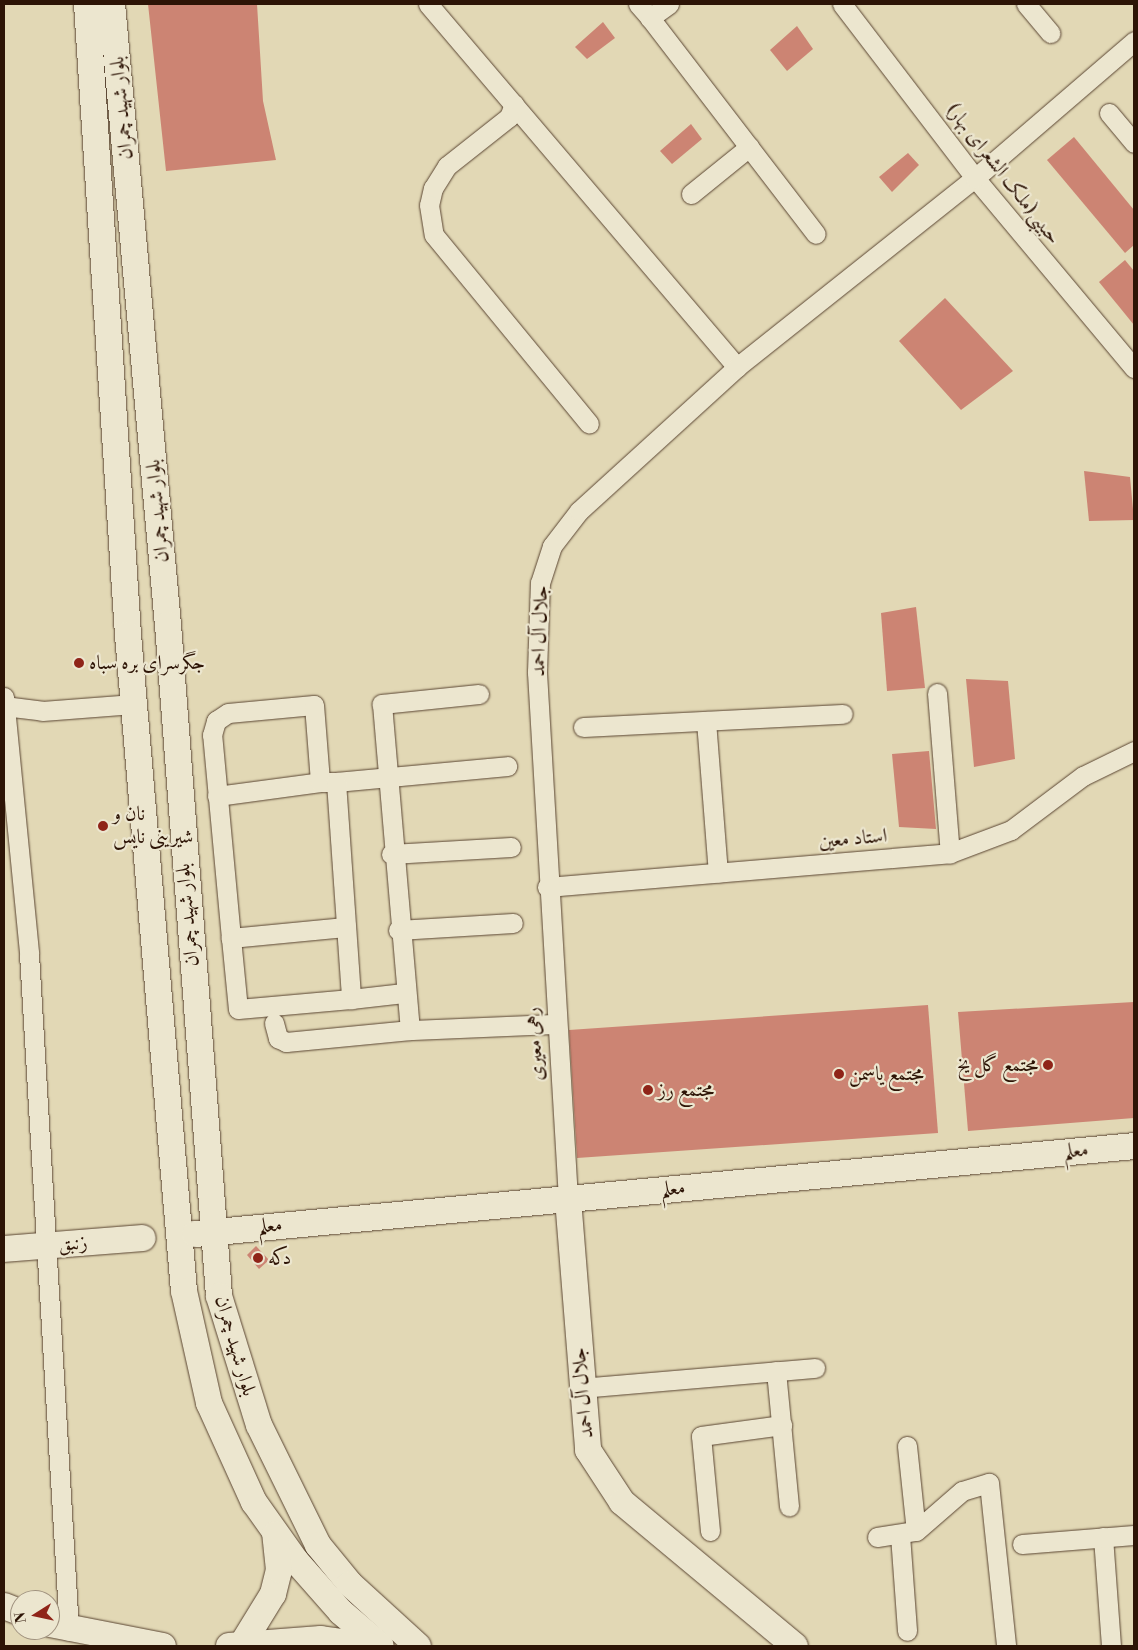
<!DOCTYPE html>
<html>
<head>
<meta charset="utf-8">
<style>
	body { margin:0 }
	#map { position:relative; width:1138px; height:1650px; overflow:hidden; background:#e2d8b5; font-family:"Libre Bodoni",Amiri,serif }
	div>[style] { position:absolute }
	.building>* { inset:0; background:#cc8473 }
	.roads { filter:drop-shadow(0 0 1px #5a4532) drop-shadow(0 0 1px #5a4532) }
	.street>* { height:19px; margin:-9.5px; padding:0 9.5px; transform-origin:9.5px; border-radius:9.5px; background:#ece6cf }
	.secondary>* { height:26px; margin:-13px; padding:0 13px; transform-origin:13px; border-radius:13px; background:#ece6cf }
	.dots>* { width:14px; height:14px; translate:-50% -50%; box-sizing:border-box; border:2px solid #ece6cf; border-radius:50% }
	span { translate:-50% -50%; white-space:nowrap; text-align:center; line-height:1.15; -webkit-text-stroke:4.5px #ece6cf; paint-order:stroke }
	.street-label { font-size:20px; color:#2d1406 }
	.poi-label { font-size:20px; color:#2d1406 }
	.left { translate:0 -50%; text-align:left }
	.right { translate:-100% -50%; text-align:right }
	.frame { position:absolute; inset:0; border:5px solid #2d1406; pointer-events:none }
	.north { position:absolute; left:10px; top:1590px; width:50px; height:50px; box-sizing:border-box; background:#ece6cf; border:1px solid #a0927f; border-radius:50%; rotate:260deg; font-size:14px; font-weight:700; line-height:20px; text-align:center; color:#2d1406 }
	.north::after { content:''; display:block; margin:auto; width:18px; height:22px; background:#8f2418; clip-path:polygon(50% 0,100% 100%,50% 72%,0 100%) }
</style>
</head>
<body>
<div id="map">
	<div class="building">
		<div style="clip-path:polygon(148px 4px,257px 4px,263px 101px,276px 160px,166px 171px)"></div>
		<div style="clip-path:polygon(603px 22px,615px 38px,587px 59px,575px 47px)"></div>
		<div style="clip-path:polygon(797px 26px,813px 49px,787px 71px,770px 50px)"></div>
		<div style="clip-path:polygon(691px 124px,702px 139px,672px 164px,660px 151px)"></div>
		<div style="clip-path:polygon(1074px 137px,1134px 210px,1134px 245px,1125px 253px,1047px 160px)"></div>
		<div style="clip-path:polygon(908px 153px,919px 165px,892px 192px,879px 177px)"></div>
		<div style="clip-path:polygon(1125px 260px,1134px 271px,1134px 325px,1099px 282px)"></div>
		<div style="clip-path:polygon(945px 298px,1013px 371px,961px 410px,899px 341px)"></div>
		<div style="clip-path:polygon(1084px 471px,1130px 477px,1134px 520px,1089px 521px)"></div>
		<div style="clip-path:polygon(916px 607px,925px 688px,887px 691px,881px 613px)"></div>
		<div style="clip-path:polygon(966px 679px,1008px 681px,1015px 759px,974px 767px)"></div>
		<div style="clip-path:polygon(929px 751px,936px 829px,899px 827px,892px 754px)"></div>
		<div style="clip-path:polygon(1134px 1002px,1134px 1118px,968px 1131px,958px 1012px)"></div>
		<div style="clip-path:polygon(928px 1005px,938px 1133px,577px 1158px,569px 1030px)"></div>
		<div style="clip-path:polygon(256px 1246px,269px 1260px,259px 1269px,247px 1255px)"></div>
	</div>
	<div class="roads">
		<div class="street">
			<div style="left:428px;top:4px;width:477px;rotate:49.6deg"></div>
			<div style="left:638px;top:4px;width:18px;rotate:49deg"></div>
			<div style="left:669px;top:4px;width:24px;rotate:144deg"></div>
			<div style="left:650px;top:18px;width:272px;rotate:52.5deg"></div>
			<div style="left:842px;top:4px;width:219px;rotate:52.6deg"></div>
			<div style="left:975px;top:178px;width:248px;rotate:50.1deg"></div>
			<div style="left:1026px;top:4px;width:38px;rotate:50deg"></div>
			<div style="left:514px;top:104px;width:14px;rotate:111deg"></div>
			<div style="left:509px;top:117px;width:79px;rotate:141.7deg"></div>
			<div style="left:447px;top:166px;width:26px;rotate:122deg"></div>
			<div style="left:433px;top:188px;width:17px;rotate:103deg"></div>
			<div style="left:429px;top:205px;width:30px;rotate:81deg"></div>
			<div style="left:434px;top:235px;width:244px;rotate:50.6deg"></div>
			<div style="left:1109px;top:113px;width:39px;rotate:50deg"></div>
			<div style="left:691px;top:194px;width:75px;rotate:-39deg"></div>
			<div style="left:937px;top:693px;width:161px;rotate:85.4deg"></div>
			<div style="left:479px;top:694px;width:98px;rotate:174.1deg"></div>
			<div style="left:382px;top:704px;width:327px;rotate:85.1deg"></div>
			<div style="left:410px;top:1030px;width:146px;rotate:-2.4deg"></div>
			<div style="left:4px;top:697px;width:258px;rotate:84.4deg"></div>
			<div style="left:29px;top:954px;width:678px;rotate:86.62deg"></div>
			<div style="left:4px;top:706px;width:38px;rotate:7deg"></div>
			<div style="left:42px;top:711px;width:92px;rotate:-4.4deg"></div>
			<div style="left:706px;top:721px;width:152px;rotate:85.5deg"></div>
			<div style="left:583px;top:727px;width:260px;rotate:-2.9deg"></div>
			<div style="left:336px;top:782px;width:172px;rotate:-5.3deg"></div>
			<div style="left:217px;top:796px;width:104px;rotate:-7.7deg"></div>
			<div style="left:391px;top:854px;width:120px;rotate:-3.3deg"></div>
			<div style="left:547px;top:887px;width:404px;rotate:-4.8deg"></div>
			<div style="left:950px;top:853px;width:65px;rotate:-20.7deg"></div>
			<div style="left:1011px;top:830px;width:90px;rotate:-36.9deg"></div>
			<div style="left:1083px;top:776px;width:57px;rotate:-26.1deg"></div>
			<div style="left:345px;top:927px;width:115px;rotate:174.5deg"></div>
			<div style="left:231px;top:938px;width:204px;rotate:-95.3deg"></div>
			<div style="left:212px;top:735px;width:15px;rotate:-74deg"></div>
			<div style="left:216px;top:721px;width:14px;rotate:-34deg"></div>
			<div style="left:228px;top:713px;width:86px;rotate:-5.3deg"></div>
			<div style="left:314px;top:705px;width:77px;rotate:85.5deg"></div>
			<div style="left:320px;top:782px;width:16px"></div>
			<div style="left:336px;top:782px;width:218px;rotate:86deg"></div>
			<div style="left:351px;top:999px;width:53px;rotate:-6.5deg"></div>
			<div style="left:398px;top:930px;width:115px;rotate:-3.5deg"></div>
			<div style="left:231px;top:938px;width:71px;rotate:84.4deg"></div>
			<div style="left:238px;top:1009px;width:113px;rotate:-5.1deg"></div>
			<div style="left:274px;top:1023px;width:16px;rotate:75deg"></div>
			<div style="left:278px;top:1038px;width:9px;rotate:27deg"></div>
			<div style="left:286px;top:1042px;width:125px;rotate:-5.5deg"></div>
			<div style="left:568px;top:1199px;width:528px;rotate:-93.37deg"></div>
			<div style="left:537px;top:672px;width:89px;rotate:-88.1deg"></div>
			<div style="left:540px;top:583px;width:39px;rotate:-72deg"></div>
			<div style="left:552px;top:546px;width:44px;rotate:-52.4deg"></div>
			<div style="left:579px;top:511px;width:214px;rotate:-42.3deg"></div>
			<div style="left:737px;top:367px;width:304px;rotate:-38.5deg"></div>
			<div style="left:975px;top:178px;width:210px;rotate:-40.7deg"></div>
			<div style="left:776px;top:1371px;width:136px;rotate:84.5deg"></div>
			<div style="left:581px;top:1388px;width:235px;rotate:-4.9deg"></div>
			<div style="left:907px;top:1446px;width:85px;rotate:84deg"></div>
			<div style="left:710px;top:1531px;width:95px;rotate:-95.4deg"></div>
			<div style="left:701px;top:1436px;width:82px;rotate:-7.7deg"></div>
			<div style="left:900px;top:1535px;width:96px;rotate:85.8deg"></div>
			<div style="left:877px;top:1537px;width:39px;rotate:-9deg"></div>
			<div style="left:916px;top:1531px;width:61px;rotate:-41deg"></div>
			<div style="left:962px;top:1491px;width:28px;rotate:-17deg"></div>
			<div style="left:989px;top:1483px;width:164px;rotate:84deg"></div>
			<div style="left:1103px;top:1537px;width:109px;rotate:85.8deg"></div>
			<div style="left:1022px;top:1544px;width:112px;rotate:-4.6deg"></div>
		</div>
		<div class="secondary">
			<div style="left:87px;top:4px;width:632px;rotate:86.28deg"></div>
			<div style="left:128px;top:635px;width:658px;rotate:85.12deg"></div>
			<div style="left:184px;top:1291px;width:115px;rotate:77.4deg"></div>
			<div style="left:209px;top:1403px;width:109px;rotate:65.6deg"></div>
			<div style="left:254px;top:1502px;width:72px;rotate:54.6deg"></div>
			<div style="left:296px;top:1561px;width:68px;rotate:48.6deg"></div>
			<div style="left:341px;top:1612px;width:52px;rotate:40.4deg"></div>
			<div style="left:112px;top:4px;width:624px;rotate:84.85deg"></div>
			<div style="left:168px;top:625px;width:673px;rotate:85.65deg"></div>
			<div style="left:219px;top:1296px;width:135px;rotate:72.8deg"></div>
			<div style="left:259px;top:1425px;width:134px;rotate:63.8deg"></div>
			<div style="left:318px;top:1545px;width:50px;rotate:50.6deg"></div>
			<div style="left:350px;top:1584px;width:92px;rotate:42.4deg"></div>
			<div style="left:568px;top:1199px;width:252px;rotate:85.4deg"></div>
			<div style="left:588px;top:1450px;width:62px;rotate:56.8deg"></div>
			<div style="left:622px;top:1502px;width:225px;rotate:39.8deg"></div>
			<div style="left:195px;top:1234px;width:943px;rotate:-5.35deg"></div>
			<div style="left:4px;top:1249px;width:139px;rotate:-4.5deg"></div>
			<div style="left:4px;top:1606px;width:17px;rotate:21deg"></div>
			<div style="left:50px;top:1624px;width:115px;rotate:11deg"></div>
			<div style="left:229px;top:1646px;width:92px;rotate:-4.4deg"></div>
			<div style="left:321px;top:1639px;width:49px;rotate:8.1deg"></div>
			<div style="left:241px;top:1646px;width:61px;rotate:-58.4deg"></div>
			<div style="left:273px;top:1594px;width:25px;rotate:-76deg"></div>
			<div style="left:279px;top:1570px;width:36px;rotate:-96deg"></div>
		</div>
	</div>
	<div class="dots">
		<div style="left:79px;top:663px;background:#8f2418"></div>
		<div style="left:103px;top:826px;background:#8f2418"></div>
		<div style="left:1048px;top:1065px;background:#8f2418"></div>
		<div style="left:839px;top:1074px;background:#8f2418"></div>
		<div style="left:648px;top:1090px;background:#8f2418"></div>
		<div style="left:258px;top:1258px;background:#8f2418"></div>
	</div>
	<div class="street-label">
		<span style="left:122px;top:108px;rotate:-95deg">بلوار شهید چمران</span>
		<span style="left:1003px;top:174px;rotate:52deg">حبیبی(ملک الشعرای بهار)</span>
		<span style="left:158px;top:511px;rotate:-95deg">بلوار شهید چمران</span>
		<span style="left:540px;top:631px;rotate:-88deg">جلال آل احمد</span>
		<span style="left:853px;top:839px;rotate:-5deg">استاد معین</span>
		<span style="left:188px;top:915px;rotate:-95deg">بلوار شهید چمران</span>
		<span style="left:535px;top:1044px;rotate:-94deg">رهی معیری</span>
		<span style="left:1076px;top:1151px;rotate:-5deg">معلم</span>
		<span style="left:673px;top:1189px;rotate:-5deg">معلم</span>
		<span style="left:270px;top:1226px;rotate:-5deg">معلم</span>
		<span style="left:73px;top:1244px;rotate:-5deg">زنبق</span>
		<span style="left:235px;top:1346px;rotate:74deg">بلوار شهید چمران</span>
		<span style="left:583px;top:1393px;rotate:-95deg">جلال آل احمد</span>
	</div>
	<div class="poi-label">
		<span class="left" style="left:89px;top:663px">جگرسرای بره سباه</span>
		<span class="left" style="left:113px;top:826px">نان و<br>شیرینی نایس</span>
		<span class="right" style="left:1038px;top:1065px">مجتمع گل یخ</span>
		<span class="left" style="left:849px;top:1074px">مجتمع یاسمن</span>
		<span class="left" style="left:658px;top:1090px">مجتمع رز</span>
		<span class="left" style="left:268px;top:1258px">دکه</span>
	</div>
	<div class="frame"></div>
	<div class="north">N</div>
</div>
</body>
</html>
